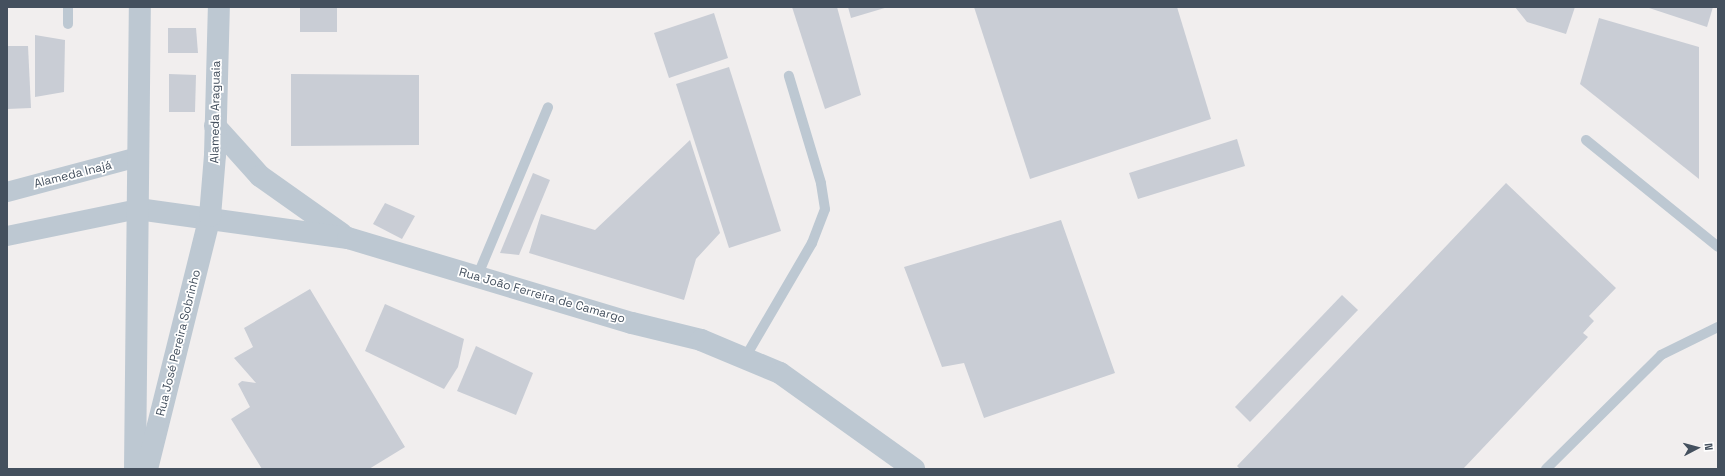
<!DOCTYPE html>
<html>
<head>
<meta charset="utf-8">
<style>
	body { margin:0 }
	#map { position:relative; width:1725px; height:476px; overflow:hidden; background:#f1eeee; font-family:"Space Grotesk",sans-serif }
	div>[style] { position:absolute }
	.building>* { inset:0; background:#c9cdd5 }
	.service>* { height:10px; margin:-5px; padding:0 5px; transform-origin:5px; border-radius:5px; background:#bdc8d2 }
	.minor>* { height:20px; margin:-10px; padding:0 10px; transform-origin:10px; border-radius:10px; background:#bdc8d2 }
	.tertiary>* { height:22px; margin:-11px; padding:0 11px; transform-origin:11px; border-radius:11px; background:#bdc8d2 }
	span { translate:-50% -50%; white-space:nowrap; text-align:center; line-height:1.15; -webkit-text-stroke:3.5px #fff; paint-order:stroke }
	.street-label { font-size:12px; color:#44505e }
	.frame { position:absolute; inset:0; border:8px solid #44505e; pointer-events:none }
	.north { position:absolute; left:1677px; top:428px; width:40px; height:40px; -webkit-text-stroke:3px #fff; paint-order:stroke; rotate:84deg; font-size:11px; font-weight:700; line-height:16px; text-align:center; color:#44505e }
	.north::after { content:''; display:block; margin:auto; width:14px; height:18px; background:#44505e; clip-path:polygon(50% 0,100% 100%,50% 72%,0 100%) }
</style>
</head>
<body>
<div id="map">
	<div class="building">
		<div style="clip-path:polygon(300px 7px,337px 7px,337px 32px,300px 32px)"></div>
		<div style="clip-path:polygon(792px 7px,837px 7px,861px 95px,825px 109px)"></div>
		<div style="clip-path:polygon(848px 7px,888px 7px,851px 18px)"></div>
		<div style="clip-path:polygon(974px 7px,1177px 7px,1211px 119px,1030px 179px)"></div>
		<div style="clip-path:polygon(1515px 7px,1575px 7px,1566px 34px,1527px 22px)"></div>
		<div style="clip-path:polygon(1646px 7px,1713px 7px,1707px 27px)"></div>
		<div style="clip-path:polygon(714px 13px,728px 58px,669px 78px,654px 33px)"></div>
		<div style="clip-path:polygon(1599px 18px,1699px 47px,1699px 179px,1580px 84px)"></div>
		<div style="clip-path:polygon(168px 28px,196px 28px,198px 53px,168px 53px)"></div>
		<div style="clip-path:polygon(35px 35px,65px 40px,64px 92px,35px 97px)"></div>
		<div style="clip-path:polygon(7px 46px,28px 46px,31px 108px,7px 109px)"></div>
		<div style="clip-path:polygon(729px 67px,781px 231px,729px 248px,676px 84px)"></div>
		<div style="clip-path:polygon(169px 74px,196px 75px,195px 112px,169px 112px)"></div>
		<div style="clip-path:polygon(291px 74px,419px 75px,419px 145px,291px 146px)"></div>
		<div style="clip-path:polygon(1237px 139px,1245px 166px,1138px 199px,1129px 173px)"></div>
		<div style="clip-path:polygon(690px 140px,720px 233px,696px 259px,684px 300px,529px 253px,541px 214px,595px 230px)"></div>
		<div style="clip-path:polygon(533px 173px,550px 180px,519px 255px,500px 253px)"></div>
		<div style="clip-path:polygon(1506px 183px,1616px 288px,1589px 316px,1594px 321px,1583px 333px,1588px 337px,1463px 469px,1240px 469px,1237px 466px)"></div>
		<div style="clip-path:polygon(385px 203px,415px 216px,402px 239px,373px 224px)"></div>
		<div style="clip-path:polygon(1061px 220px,1115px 373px,984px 418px,964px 363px,942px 367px,904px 267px)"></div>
		<div style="clip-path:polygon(310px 289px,405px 447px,369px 469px,262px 469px,231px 419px,250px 407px,238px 384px,242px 381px,256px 383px,234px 358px,253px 347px,244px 328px)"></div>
		<div style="clip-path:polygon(1342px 295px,1358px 310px,1250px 422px,1235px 407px)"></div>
		<div style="clip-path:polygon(385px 304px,464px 339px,458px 367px,444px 389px,365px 351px)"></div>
		<div style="clip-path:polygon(476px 346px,533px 373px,516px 415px,457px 391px)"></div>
	</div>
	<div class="service">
		<div style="left:68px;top:24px;width:17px;rotate:-90deg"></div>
		<div style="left:1586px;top:140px;width:170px;rotate:39deg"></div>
		<div style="left:477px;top:277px;width:184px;rotate:-67.3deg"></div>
		<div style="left:746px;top:356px;width:131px;rotate:-59.7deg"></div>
		<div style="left:812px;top:243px;width:36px;rotate:-69deg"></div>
		<div style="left:825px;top:209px;width:26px;rotate:-99deg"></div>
		<div style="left:821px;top:183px;width:112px;rotate:-106.7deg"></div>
		<div style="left:1546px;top:469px;width:162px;rotate:-44.7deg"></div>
		<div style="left:1661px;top:355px;width:64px;rotate:-26.2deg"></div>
	</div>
	<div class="minor">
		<div style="left:7px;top:192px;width:136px;rotate:-15deg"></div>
		<div style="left:7px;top:236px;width:134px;rotate:-11.6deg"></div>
	</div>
	<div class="tertiary">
		<div style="left:215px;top:126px;width:67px;rotate:48deg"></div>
		<div style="left:260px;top:176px;width:100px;rotate:35.3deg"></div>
		<div style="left:138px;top:209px;width:212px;rotate:7.9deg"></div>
		<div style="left:348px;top:238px;width:296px;rotate:16.7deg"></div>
		<div style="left:632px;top:323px;width:71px;rotate:13.8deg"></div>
		<div style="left:701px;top:340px;width:86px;rotate:22.7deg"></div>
		<div style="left:780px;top:373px;width:165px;rotate:35.6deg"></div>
		<div style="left:135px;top:469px;width:462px;rotate:-89.4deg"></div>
		<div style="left:147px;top:469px;width:261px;rotate:-76deg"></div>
		<div style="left:210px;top:216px;width:61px;rotate:-85.3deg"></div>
		<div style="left:215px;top:155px;width:148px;rotate:-88.5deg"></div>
	</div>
	<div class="street-label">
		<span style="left:216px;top:112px;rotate:-89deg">Alameda Araguaia</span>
		<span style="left:73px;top:175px;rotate:-14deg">Alameda Inajá</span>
		<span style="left:542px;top:296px;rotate:16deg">Rua João Ferreira de Camargo</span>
		<span style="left:179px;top:343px;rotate:-76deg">Rua José Pereira Sobrinho</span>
	</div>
	<div class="frame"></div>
	<div class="north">N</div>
</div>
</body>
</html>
